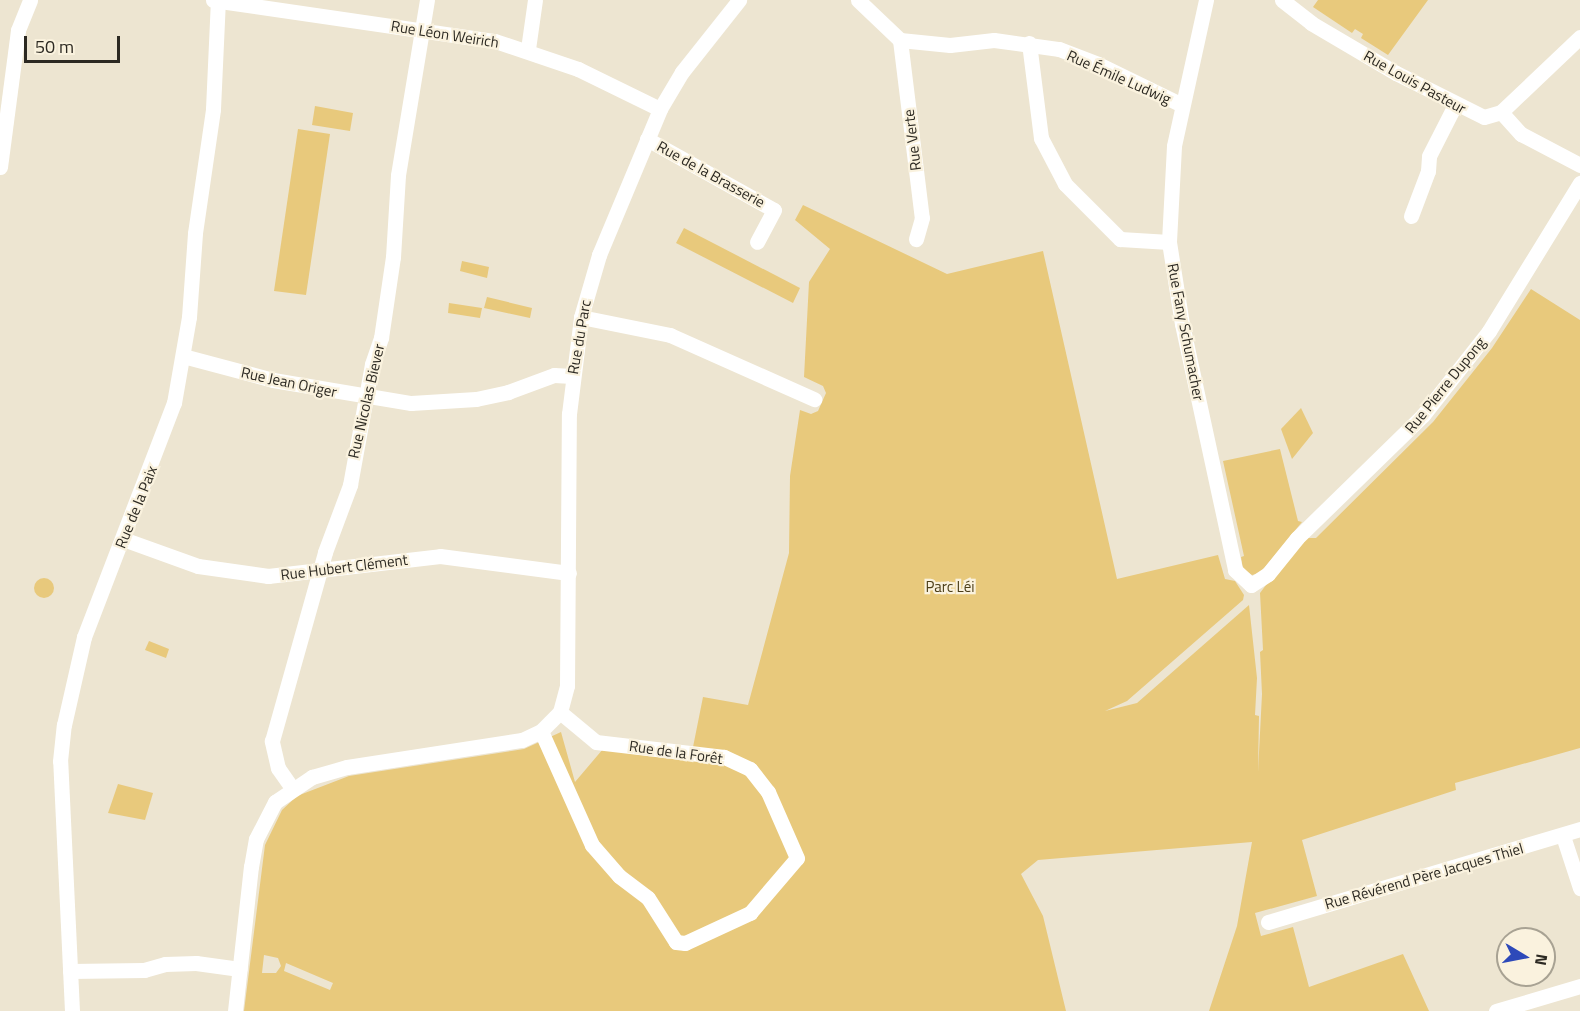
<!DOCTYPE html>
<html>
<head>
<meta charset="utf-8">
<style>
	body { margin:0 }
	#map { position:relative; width:1580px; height:1011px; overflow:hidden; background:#ede5d1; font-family:"Titillium Web",sans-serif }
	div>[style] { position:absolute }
	.green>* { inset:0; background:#e8c97c }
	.round { border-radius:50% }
	.street>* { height:15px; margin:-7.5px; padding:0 7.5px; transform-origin:7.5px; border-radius:7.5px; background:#fff }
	span { translate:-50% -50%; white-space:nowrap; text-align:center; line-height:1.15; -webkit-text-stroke:4.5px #faf2de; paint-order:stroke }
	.street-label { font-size:15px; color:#2c2922 }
	.park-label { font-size:15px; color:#4c3e18 }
	.north { position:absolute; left:1496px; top:927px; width:60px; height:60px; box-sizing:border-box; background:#faf2de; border:2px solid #a8a293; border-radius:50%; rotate:100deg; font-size:16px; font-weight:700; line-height:24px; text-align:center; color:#2c2922 }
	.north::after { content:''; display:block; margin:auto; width:21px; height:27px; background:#2d49b9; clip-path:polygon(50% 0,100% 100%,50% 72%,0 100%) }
	.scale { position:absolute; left:24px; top:36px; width:96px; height:27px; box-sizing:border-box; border:3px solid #2c2922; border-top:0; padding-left:8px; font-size:18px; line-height:21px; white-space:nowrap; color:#2c2922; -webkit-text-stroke:4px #faf2de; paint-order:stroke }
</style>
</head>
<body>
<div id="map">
	<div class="green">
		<div style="clip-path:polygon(1318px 0,1428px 0,1388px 55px,1361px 38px,1363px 34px,1355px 29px,1352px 33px,1313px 7px)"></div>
		<div style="clip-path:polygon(315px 106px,353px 113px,350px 131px,312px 125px)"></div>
		<div style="clip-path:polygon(298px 129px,330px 134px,306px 295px,274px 291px)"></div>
		<div style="clip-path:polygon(evenodd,803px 205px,947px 274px,1043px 251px,1117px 579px,1218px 555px,1225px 579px,1235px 581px,1244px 595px,1243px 600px,1127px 701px,1105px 711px,1137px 703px,1249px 605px,1257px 678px,1255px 715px,1259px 716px,1258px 772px,1262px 694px,1260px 652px,1263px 650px,1260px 593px,1301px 538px,1316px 538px,1433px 422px,1492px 348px,1531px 289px,1580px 320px,1580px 748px,1455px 783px,1456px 790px,1302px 840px,1317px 896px,1255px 913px,1261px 936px,1293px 927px,1309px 987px,1403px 954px,1429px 1011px,1209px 1011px,1237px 926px,1252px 842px,1038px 860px,1021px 874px,1043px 916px,1066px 1011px,244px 1011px,265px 845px,282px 810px,297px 796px,349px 776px,524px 749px,561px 732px,575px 782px,603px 749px,692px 752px,703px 697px,748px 705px,789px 553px,790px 476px,800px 410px,811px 414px,818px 411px,826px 393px,823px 386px,804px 377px,809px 282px,830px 249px,795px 220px,803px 205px,264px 955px,278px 958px,281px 966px,276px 973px,262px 973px,264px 955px,803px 205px,286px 963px,333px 983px,330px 990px,284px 971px,286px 963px)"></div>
		<div style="clip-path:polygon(684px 228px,800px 288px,793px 303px,676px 243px)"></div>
		<div style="clip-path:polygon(462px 261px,489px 267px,487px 278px,460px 271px)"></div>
		<div style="clip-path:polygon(487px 297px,532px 308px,530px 318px,484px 308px)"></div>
		<div style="clip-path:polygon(449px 303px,482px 308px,480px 318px,448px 313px)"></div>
		<div style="clip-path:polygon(1301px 408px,1313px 433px,1292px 459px,1281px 429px)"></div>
		<div style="clip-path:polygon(1280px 449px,1298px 521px,1302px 522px,1260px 573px,1252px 575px,1243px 569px,1241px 557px,1244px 556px,1223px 461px)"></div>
		<div class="round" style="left:34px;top:578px;width:20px;height:20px"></div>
		<div style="clip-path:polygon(149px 641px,169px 649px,166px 658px,145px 650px)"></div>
		<div style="clip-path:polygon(118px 784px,153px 793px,145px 820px,108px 813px)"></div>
	</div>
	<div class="street">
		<div style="left:213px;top:0;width:285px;rotate:8.3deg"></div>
		<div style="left:495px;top:41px;width:88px;rotate:18.6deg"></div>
		<div style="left:578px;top:69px;width:91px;rotate:26deg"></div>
		<div style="left:858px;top:0;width:58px;rotate:43.6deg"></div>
		<div style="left:900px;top:40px;width:50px;rotate:5.7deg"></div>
		<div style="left:950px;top:45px;width:44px;rotate:-6.5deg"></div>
		<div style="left:994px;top:40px;width:66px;rotate:7.9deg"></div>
		<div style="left:1059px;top:49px;width:42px;rotate:21deg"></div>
		<div style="left:1098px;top:64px;width:93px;rotate:26deg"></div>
		<div style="left:1206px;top:0;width:149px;rotate:102.4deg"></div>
		<div style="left:1174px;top:146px;width:96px;rotate:93deg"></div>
		<div style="left:1169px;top:242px;width:83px;rotate:81deg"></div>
		<div style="left:1182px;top:324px;width:252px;rotate:77.8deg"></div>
		<div style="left:1235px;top:570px;width:22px;rotate:43deg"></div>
		<div style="left:1251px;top:585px;width:20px;rotate:-33deg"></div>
		<div style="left:1268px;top:574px;width:46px;rotate:-51.1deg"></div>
		<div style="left:1297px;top:538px;width:176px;rotate:-44.3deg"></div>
		<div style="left:1423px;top:415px;width:107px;rotate:-51.8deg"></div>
		<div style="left:1489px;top:331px;width:174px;rotate:-58.4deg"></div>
		<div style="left:1282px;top:0;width:37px;rotate:38deg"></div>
		<div style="left:1311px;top:23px;width:99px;rotate:30.5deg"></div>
		<div style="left:1396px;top:73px;width:98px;rotate:26.6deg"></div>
		<div style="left:1484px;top:117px;width:18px;rotate:-16deg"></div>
		<div style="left:1501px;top:112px;width:109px;rotate:-43.5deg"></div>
		<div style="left:900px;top:40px;width:179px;rotate:83deg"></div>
		<div style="left:922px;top:218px;width:22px;rotate:106deg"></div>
		<div style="left:1029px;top:43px;width:96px;rotate:82.8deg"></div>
		<div style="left:1041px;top:138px;width:52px;rotate:62.4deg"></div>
		<div style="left:1065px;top:184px;width:78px;rotate:45deg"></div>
		<div style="left:1120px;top:239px;width:49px;rotate:3.5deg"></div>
		<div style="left:528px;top:49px;width:49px;rotate:-81.9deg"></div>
		<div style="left:1501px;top:112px;width:30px;rotate:48deg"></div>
		<div style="left:1521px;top:134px;width:67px;rotate:27.7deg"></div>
		<div style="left:647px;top:139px;width:145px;rotate:29.2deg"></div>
		<div style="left:774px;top:210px;width:36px;rotate:118deg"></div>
		<div style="left:0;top:167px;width:138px;rotate:-82.5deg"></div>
		<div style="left:18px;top:30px;width:32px;rotate:-68deg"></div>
		<div style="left:1411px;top:216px;width:48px;rotate:-69.3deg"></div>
		<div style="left:1428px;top:171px;width:15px;rotate:-86deg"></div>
		<div style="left:1429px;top:156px;width:57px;rotate:-63deg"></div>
		<div style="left:581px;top:317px;width:91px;rotate:11.4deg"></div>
		<div style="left:670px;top:335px;width:158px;rotate:24deg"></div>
		<div style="left:183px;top:356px;width:93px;rotate:14.9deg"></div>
		<div style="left:273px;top:380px;width:140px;rotate:9.5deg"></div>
		<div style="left:411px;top:403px;width:65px;rotate:-3.5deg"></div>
		<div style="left:476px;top:399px;width:33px;rotate:-12deg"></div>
		<div style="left:508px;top:392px;width:49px;rotate:-20.3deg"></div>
		<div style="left:554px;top:375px;width:18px;rotate:3deg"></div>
		<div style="left:123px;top:539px;width:80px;rotate:19.8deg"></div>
		<div style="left:198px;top:566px;width:71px;rotate:8.1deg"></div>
		<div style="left:268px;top:576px;width:173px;rotate:-6.6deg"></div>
		<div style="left:440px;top:556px;width:130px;rotate:7.5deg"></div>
		<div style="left:541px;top:731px;width:125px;rotate:65.9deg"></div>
		<div style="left:592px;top:845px;width:41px;rotate:48.9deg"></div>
		<div style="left:619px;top:876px;width:36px;rotate:37deg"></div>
		<div style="left:648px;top:898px;width:52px;rotate:57.5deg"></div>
		<div style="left:676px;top:942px;width:9px;rotate:6deg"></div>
		<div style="left:685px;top:943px;width:72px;rotate:-24.8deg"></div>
		<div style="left:750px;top:913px;width:72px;rotate:-49.5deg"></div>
		<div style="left:797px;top:858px;width:72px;rotate:-113.7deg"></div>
		<div style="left:768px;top:792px;width:29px;rotate:-128deg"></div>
		<div style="left:750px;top:769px;width:29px;rotate:-155deg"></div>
		<div style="left:724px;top:757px;width:129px;rotate:-173.3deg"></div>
		<div style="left:596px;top:742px;width:47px;rotate:-140.2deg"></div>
		<div style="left:292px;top:788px;width:24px;rotate:-125deg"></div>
		<div style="left:278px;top:768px;width:28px;rotate:-103deg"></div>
		<div style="left:272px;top:741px;width:196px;rotate:-74.3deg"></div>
		<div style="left:325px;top:552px;width:72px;rotate:-69.5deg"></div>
		<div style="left:350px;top:485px;width:123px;rotate:-79.7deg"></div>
		<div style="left:372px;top:364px;width:28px;rotate:-71deg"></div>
		<div style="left:381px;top:338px;width:82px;rotate:-81.6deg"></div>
		<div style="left:393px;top:257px;width:82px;rotate:-86.5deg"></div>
		<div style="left:398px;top:175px;width:177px;rotate:-80.6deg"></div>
		<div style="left:1563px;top:836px;width:55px;rotate:71.9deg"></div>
		<div style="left:1268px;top:922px;width:326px;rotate:-16.6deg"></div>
		<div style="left:70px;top:971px;width:74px;rotate:-0.8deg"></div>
		<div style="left:144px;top:970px;width:22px;rotate:-16deg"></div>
		<div style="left:165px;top:964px;width:31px;rotate:-2deg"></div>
		<div style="left:196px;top:963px;width:44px;rotate:7.8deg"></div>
		<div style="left:72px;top:1011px;width:250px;rotate:-92.7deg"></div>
		<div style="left:60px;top:761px;width:36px;rotate:-84deg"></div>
		<div style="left:64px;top:725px;width:90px;rotate:-77.2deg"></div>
		<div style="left:84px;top:637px;width:251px;rotate:-69deg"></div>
		<div style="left:174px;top:403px;width:87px;rotate:-80.1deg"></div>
		<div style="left:189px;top:317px;width:84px;rotate:-85.9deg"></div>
		<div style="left:195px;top:233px;width:125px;rotate:-81.7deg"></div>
		<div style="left:213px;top:109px;width:109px;rotate:-87.4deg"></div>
		<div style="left:235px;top:1011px;width:145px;rotate:-83.7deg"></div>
		<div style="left:251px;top:867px;width:28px;rotate:-80deg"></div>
		<div style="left:256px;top:839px;width:42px;rotate:-62.8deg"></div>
		<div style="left:275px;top:802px;width:45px;rotate:-34deg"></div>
		<div style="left:312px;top:777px;width:36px;rotate:-16deg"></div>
		<div style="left:347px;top:767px;width:177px;rotate:-8.8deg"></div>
		<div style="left:522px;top:740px;width:21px;rotate:-25deg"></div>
		<div style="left:541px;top:731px;width:27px;rotate:-45deg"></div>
		<div style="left:560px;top:712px;width:27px;rotate:-75deg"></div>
		<div style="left:567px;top:686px;width:272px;rotate:-89.6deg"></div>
		<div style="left:569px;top:414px;width:98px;rotate:-82.9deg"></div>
		<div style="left:581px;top:317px;width:65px;rotate:-73.8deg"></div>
		<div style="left:599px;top:255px;width:158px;rotate:-67.3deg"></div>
		<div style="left:660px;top:109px;width:43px;rotate:-59.3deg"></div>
		<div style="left:682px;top:72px;width:92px;rotate:-51.6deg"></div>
		<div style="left:1496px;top:1011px;width:88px;rotate:-16.6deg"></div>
	</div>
	<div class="street-label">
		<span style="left:445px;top:34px;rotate:9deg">Rue Léon Weirich</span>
		<span style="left:1119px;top:77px;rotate:24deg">Rue Émile Ludwig</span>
		<span style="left:1415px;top:82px;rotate:29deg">Rue Louis Pasteur</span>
		<span style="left:912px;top:140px;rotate:-97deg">Rue Verte</span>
		<span style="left:711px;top:174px;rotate:29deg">Rue de la Brasserie</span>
		<span style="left:1186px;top:332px;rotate:79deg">Rue Fany Schumacher</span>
		<span style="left:579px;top:337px;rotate:-80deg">Rue du Parc</span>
		<span style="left:289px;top:382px;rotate:12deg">Rue Jean Origer</span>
		<span style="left:1445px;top:385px;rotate:-51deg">Rue Pierre Dupong</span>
		<span style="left:366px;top:401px;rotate:-77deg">Rue Nicolas Biever</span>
		<span style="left:136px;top:507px;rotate:-68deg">Rue de la Paix</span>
		<span style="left:344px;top:567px;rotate:-7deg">Rue Hubert Clément</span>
		<span style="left:676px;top:752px;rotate:8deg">Rue de la Forêt</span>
		<span style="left:1424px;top:876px;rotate:-16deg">Rue Révérend Père Jacques Thiel</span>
	</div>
	<div class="park-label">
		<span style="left:950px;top:587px">Parc Léi</span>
	</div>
	<div class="north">N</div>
	<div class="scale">50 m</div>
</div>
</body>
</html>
